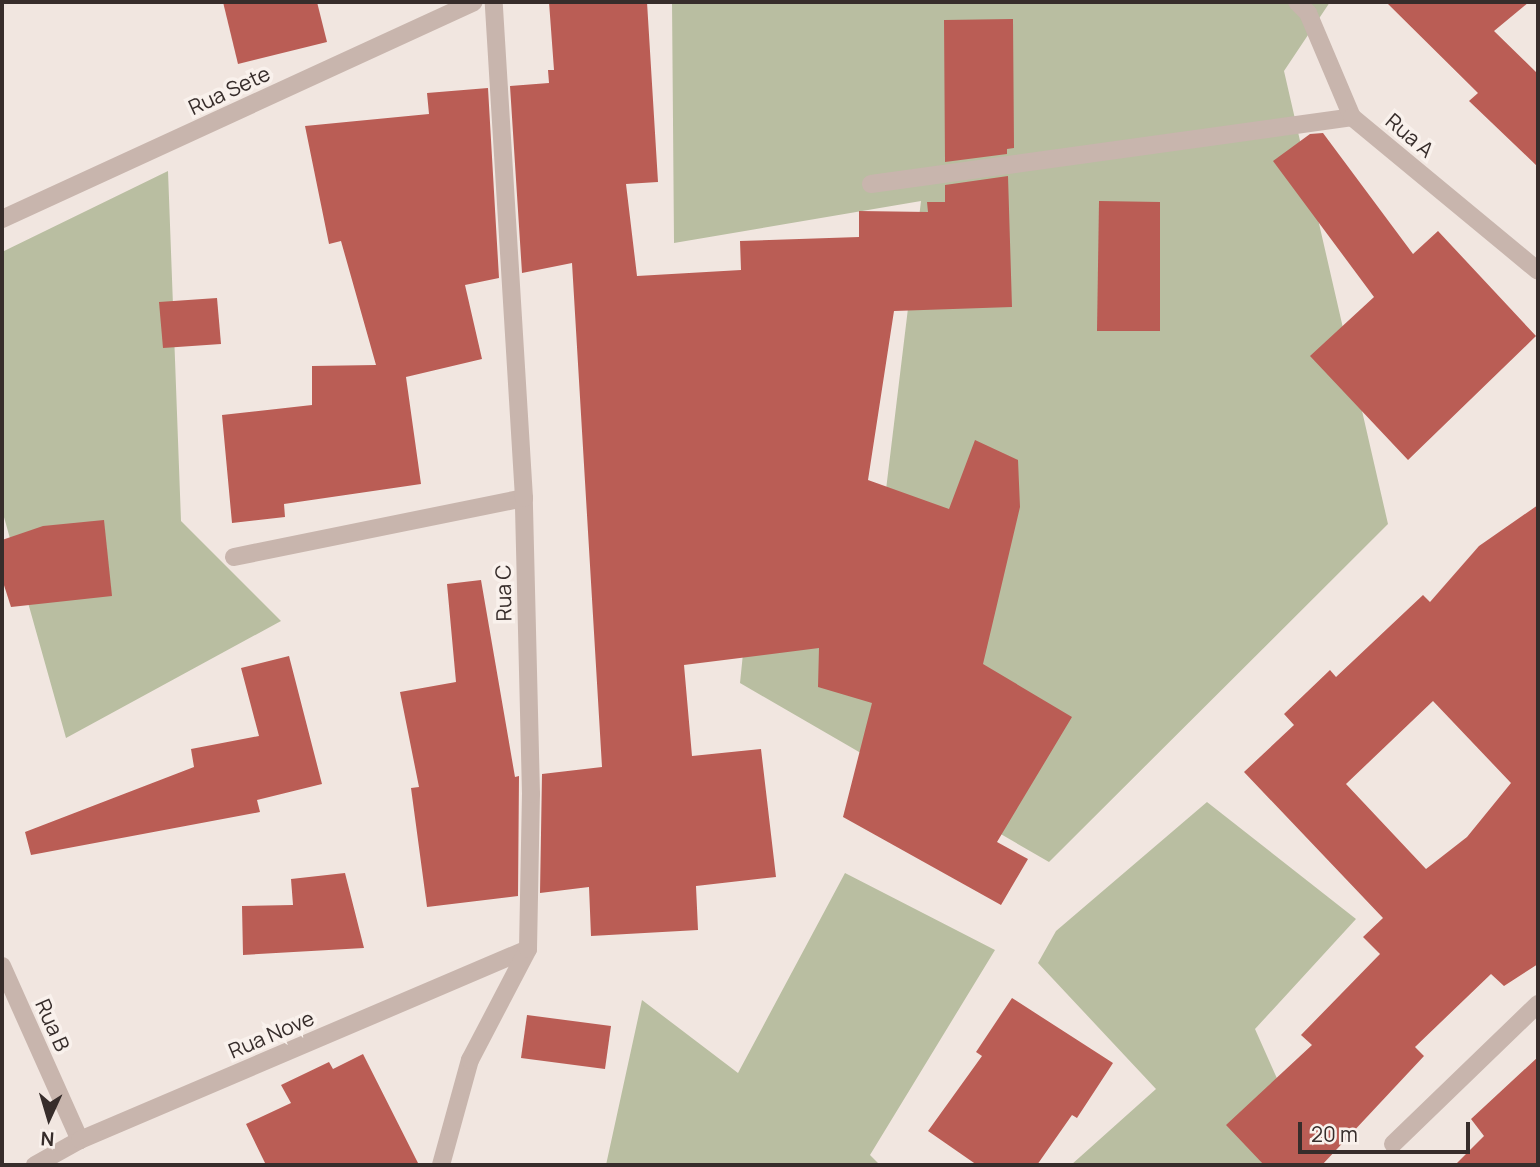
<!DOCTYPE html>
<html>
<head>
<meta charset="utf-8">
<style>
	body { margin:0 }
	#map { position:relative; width:1540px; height:1167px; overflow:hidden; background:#f1e6e0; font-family:Manrope,sans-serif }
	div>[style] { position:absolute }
	.green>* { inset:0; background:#b9bea1 }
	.building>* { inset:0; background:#ba5d55 }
	.service>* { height:18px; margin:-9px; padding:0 9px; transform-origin:9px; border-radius:9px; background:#c8b5ad }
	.minor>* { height:18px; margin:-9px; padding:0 9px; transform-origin:9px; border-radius:9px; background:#c8b5ad }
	span { translate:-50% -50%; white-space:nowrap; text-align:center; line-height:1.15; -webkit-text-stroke:7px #f9f1ec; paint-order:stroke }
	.street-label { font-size:21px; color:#372d2b }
	.frame { position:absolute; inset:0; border:4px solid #372d2b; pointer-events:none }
	.north { position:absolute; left:14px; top:1083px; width:70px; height:70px; -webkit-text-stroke:5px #f9f1ec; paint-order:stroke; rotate:184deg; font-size:19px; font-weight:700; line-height:28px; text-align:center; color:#372d2b }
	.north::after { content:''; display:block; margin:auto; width:24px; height:32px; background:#372d2b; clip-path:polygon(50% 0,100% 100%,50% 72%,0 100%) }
	.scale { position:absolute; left:1298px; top:1122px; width:172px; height:32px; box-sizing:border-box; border:4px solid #372d2b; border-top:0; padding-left:9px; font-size:21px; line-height:24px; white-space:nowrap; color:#372d2b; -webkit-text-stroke:5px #f9f1ec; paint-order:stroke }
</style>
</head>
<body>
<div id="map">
	<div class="green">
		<div style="clip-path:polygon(672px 2px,1330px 2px,1284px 71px,1388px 524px,1049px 862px,740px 683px,755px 535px,881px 531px,921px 201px,674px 243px)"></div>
		<div style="clip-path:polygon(168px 171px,181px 521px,281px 621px,66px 738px,2px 510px,2px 252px)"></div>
		<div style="clip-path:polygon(1207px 802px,1356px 919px,1255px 1029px,1292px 1112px,1267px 1153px,1268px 1165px,1071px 1165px,1156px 1089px,1038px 963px,1056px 931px)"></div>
		<div style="clip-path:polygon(845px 873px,995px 950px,870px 1155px,880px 1165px,606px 1165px,642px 1000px,738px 1073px)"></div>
	</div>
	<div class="building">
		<div style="clip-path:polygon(223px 2px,317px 2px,327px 42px,238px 64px)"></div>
		<div style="clip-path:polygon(549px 2px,647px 2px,658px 182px,626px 184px,637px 276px,741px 270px,740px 241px,859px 237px,859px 211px,928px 212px,927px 202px,945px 202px,945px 185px,1008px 176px,1012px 307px,894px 311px,868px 480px,949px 509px,975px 440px,1018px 460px,1020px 507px,983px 664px,1072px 717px,997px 842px,1028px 859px,1001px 905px,843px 817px,872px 703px,818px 687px,819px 648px,684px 665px,692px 756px,761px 749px,776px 877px,696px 886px,698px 930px,591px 936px,589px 887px,540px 893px,542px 774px,602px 767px,572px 263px,522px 273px,510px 86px,549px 83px,548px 70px,554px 70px)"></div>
		<div style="clip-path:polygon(1386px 2px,1529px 2px,1494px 31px,1538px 74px,1538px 167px,1469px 101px,1478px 93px)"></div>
		<div style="clip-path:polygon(1013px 19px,1014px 148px,1007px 149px,1007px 154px,945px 162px,944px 20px)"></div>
		<div style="clip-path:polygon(488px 88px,499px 278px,465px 285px,482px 359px,406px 377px,421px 484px,284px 504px,285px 517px,232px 523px,222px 415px,312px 405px,312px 366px,376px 365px,341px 241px,329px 244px,305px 126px,429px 114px,427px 93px)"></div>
		<div style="clip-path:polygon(1323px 133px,1413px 254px,1438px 231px,1536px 336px,1408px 460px,1310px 356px,1374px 297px,1273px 161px,1310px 134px)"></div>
		<div style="clip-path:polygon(1099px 201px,1160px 202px,1160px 331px,1097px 331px)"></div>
		<div style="clip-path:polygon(217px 298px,221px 344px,163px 348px,159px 302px)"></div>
		<div style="clip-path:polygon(evenodd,1538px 505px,1538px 964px,1504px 986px,1491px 974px,1415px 1047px,1424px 1056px,1322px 1165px,1264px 1165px,1226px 1125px,1312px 1045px,1301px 1035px,1380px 954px,1363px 937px,1383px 918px,1244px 772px,1294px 725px,1284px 714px,1330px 670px,1336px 677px,1423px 595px,1430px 602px,1479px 546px,1538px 505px,1433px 701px,1511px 783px,1467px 837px,1426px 869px,1346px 784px,1433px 701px)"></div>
		<div style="clip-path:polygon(104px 520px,112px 596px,11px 607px,2px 579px,2px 540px,43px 526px)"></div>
		<div style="clip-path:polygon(481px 580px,515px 777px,519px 776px,518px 896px,427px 907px,411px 788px,419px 787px,400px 692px,456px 682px,447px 584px)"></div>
		<div style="clip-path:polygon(289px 656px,322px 784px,257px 800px,260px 812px,31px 855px,25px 832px,194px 767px,191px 749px,259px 736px,241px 668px)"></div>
		<div style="clip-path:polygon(345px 873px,364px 948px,243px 955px,242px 906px,293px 905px,291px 879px)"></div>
		<div style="clip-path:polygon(1012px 998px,1113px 1063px,1077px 1118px,1072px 1115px,1037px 1165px,977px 1165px,928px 1131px,982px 1056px,976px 1052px)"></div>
		<div style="clip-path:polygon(527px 1015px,611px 1026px,605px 1069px,521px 1058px)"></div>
		<div style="clip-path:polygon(363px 1054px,419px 1165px,266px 1165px,246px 1124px,291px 1103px,281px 1085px,329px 1062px,333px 1069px)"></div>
		<div style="clip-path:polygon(1538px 1057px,1538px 1165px,1455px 1165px,1484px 1136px,1471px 1119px)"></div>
	</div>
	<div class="service">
		<div style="left:871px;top:184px;width:486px;rotate:-7.9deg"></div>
		<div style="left:2px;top:219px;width:519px;rotate:-24.69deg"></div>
		<div style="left:234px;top:557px;width:296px;rotate:-11.5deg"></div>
	</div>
	<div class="minor">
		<div style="left:1297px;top:2px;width:16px;rotate:45deg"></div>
		<div style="left:1308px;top:13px;width:113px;rotate:67.1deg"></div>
		<div style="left:1352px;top:117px;width:241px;rotate:39.6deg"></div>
		<div style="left:2px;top:966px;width:191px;rotate:65.9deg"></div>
		<div style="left:1393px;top:1144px;width:202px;rotate:-44deg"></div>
		<div style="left:35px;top:1165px;width:51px;rotate:-29.1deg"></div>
		<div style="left:80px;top:1140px;width:487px;rotate:-23.1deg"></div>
		<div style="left:441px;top:1165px;width:109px;rotate:-74.6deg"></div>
		<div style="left:470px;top:1060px;width:125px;rotate:-62.4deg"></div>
		<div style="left:528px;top:949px;width:155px;rotate:-88.9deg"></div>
		<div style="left:531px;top:794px;width:296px;rotate:-91.4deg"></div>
		<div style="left:524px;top:498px;width:497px;rotate:-93.5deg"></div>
	</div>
	<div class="street-label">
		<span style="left:229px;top:90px;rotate:-25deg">Rua Sete</span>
		<span style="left:1410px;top:135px;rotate:40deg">Rua A</span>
		<span style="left:503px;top:593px;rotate:-91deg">Rua C</span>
		<span style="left:53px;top:1025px;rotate:66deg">Rua B</span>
		<span style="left:271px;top:1034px;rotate:-23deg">Rua Nove</span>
	</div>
	<div class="frame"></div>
	<div class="north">N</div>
	<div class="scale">20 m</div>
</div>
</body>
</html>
